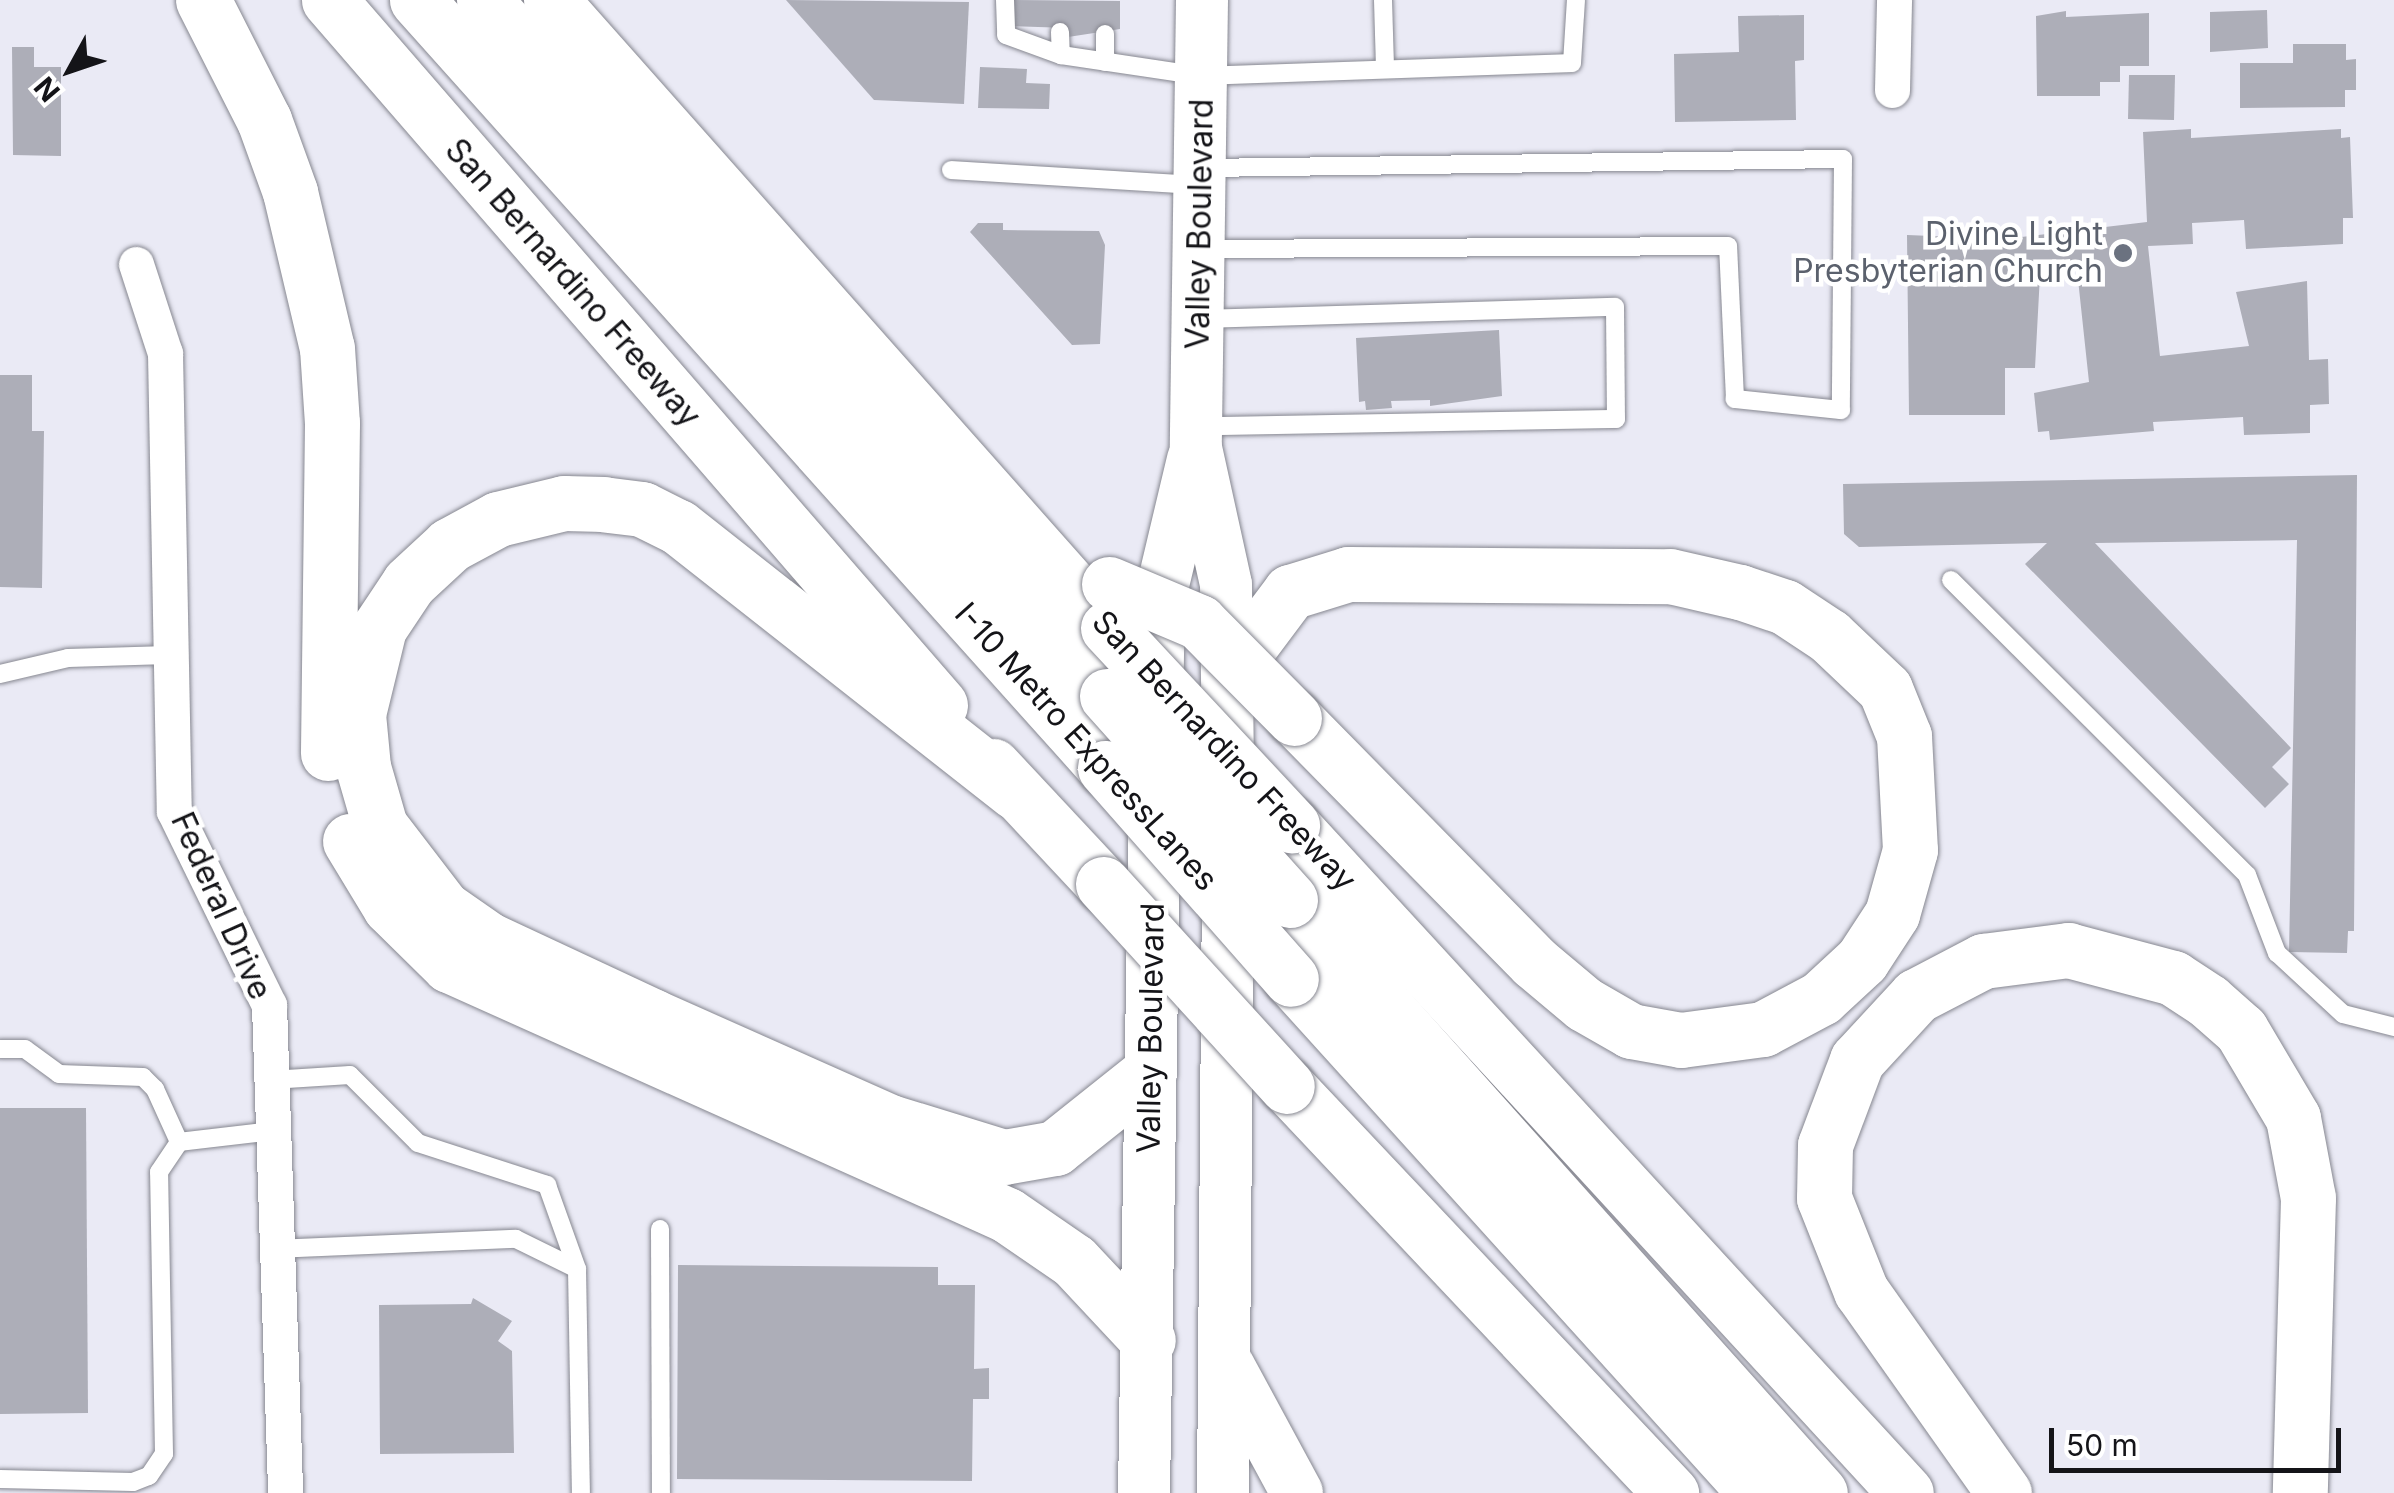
<!DOCTYPE html>
<html>
<head>
<meta charset="utf-8">
<style>
	body { margin:0 }
	#map { position:relative; width:2394px; height:1493px; overflow:hidden; background:#eaeaf5; font-family:Inter,sans-serif }
	div>[style] { position:absolute }
	.building>* { inset:0; background:#adaeb8 }
	.roads { filter:drop-shadow(0 0 2px #868790) drop-shadow(0 0 2px #868790) }
	.service>* { height:18px; margin:-9px; padding:0 9px; transform-origin:9px; border-radius:9px; background:#fff }
	.minor>* { height:35px; margin:-17.5px; padding:0 17.5px; transform-origin:17.5px; border-radius:17.5px; background:#fff }
	.primary>* { height:52px; margin:-26px; padding:0 26px; transform-origin:26px; border-radius:26px; background:#fff }
	.motorway>* { height:55px; margin:-27.5px; padding:0 27.5px; transform-origin:27.5px; border-radius:27.5px; background:#fff }
	.bridges { filter:drop-shadow(0 0 2px #868790) drop-shadow(0 0 2px #868790) }
	.motorway-bridge>* { height:55px; margin:-27.5px; padding:0 27.5px; transform-origin:27.5px; border-radius:27.5px; background:#fff }
	.dots>* { width:28px; height:28px; translate:-50% -50%; box-sizing:border-box; border:5px solid #fff; border-radius:50% }
	span { translate:-50% -50%; white-space:nowrap; text-align:center; line-height:1.15; -webkit-text-stroke:9px #fff; paint-order:stroke }
	.street-label { font-size:32px; color:#141418 }
	.worship-label { font-size:32px; color:#5b616d }
	.right { translate:-100% -50%; text-align:right }
	.north { position:absolute; left:20px; top:20px; width:100px; height:100px; -webkit-text-stroke:8px #fff; paint-order:stroke; rotate:230deg; font-size:28px; font-weight:700; line-height:40px; text-align:center; color:#141418 }
	.north::after { content:''; display:block; margin:auto; width:35px; height:45px; background:#141418; clip-path:polygon(50% 0,100% 100%,50% 72%,0 100%) }
	.scale { position:absolute; left:2049px; top:1428px; width:292px; height:45px; box-sizing:border-box; border:5px solid #141418; border-top:0; padding-left:12px; font-size:30px; line-height:35px; white-space:nowrap; color:#141418; -webkit-text-stroke:8px #fff; paint-order:stroke }
</style>
</head>
<body>
<div id="map">
	<div class="building">
		<div style="clip-path:polygon(786px 0,969px 2px,964px 104px,874px 100px)"></div>
		<div style="clip-path:polygon(1009px 0,1120px 1px,1120px 29px,1068px 37px,1068px 28px,1008px 26px)"></div>
		<div style="clip-path:polygon(2267px 10px,2268px 48px,2210px 52px,2210px 12px)"></div>
		<div style="clip-path:polygon(2066px 11px,2066px 17px,2149px 13px,2149px 66px,2120px 66px,2120px 82px,2100px 82px,2100px 96px,2037px 96px,2036px 16px)"></div>
		<div style="clip-path:polygon(1804px 15px,1804px 60px,1795px 61px,1796px 120px,1675px 122px,1674px 54px,1739px 52px,1738px 16px)"></div>
		<div style="clip-path:polygon(2293px 44px,2346px 44px,2346px 60px,2356px 59px,2356px 90px,2345px 90px,2345px 107px,2240px 108px,2240px 63px,2293px 63px)"></div>
		<div style="clip-path:polygon(12px 47px,34px 47px,34px 67px,61px 67px,61px 156px,13px 155px)"></div>
		<div style="clip-path:polygon(980px 67px,1027px 69px,1026px 83px,1050px 84px,1049px 109px,978px 108px)"></div>
		<div style="clip-path:polygon(2129px 75px,2175px 75px,2174px 120px,2128px 119px)"></div>
		<div style="clip-path:polygon(2191px 129px,2191px 138px,2341px 129px,2341px 138px,2350px 137px,2353px 218px,2343px 218px,2343px 244px,2246px 249px,2244px 220px,2192px 223px,2193px 244px,2148px 246px,2160px 356px,2249px 346px,2236px 292px,2307px 281px,2309px 360px,2328px 359px,2329px 404px,2310px 405px,2310px 433px,2244px 435px,2243px 417px,2153px 422px,2154px 431px,2050px 440px,2049px 431px,2038px 432px,2034px 393px,2089px 382px,2077px 270px,2040px 275px,2035px 368px,2005px 368px,2005px 415px,1909px 415px,1907px 235px,2005px 239px,2147px 222px,2143px 132px)"></div>
		<div style="clip-path:polygon(978px 223px,1003px 223px,1003px 230px,1099px 231px,1105px 245px,1100px 344px,1072px 345px,970px 232px)"></div>
		<div style="clip-path:polygon(1499px 330px,1502px 396px,1430px 406px,1430px 400px,1391px 401px,1392px 408px,1366px 410px,1365px 401px,1359px 402px,1356px 338px)"></div>
		<div style="clip-path:polygon(0 375px,32px 375px,32px 431px,44px 431px,42px 588px,0 587px)"></div>
		<div style="clip-path:polygon(2357px 475px,2354px 931px,2348px 931px,2347px 953px,2289px 952px,2297px 540px,2095px 543px,2291px 748px,2272px 767px,2289px 784px,2265px 808px,2025px 564px,2047px 543px,1859px 547px,1844px 534px,1843px 484px)"></div>
		<div style="clip-path:polygon(0 1108px,86px 1108px,88px 1413px,0 1414px)"></div>
		<div style="clip-path:polygon(678px 1265px,938px 1267px,938px 1285px,975px 1285px,974px 1369px,989px 1368px,989px 1399px,973px 1399px,972px 1481px,677px 1479px)"></div>
		<div style="clip-path:polygon(473px 1298px,512px 1321px,498px 1341px,512px 1351px,514px 1453px,380px 1454px,379px 1305px,471px 1304px)"></div>
	</div>
	<div class="roads">
		<div class="service">
			<div style="left:1005px;top:0;width:35px;rotate:88deg"></div>
			<div style="left:1006px;top:35px;width:59px;rotate:20deg"></div>
			<div style="left:1061px;top:55px;width:143px;rotate:8.5deg"></div>
			<div style="left:1202px;top:76px;width:370px;rotate:-2deg"></div>
			<div style="left:1572px;top:63px;width:63px;rotate:-86.4deg"></div>
			<div style="left:1383px;top:0;width:69px;rotate:88.3deg"></div>
			<div style="left:1060px;top:32px;width:23px;rotate:88deg"></div>
			<div style="left:1105px;top:34px;width:28px;rotate:90deg"></div>
			<div style="left:1204px;top:168px;width:639px;rotate:-0.81deg"></div>
			<div style="left:1843px;top:159px;width:251px;rotate:90.5deg"></div>
			<div style="left:1841px;top:410px;width:107px;rotate:-174.1deg"></div>
			<div style="left:1735px;top:399px;width:153px;rotate:-92.6deg"></div>
			<div style="left:1728px;top:246px;width:523px;rotate:179.67deg"></div>
			<div style="left:951px;top:170px;width:244px;rotate:3.5deg"></div>
			<div style="left:1202px;top:319px;width:413px;rotate:-1.7deg"></div>
			<div style="left:1615px;top:307px;width:112px;rotate:89.5deg"></div>
			<div style="left:1616px;top:419px;width:414px;rotate:179deg"></div>
			<div style="left:1951px;top:580px;width:418px;rotate:44.9deg"></div>
			<div style="left:2247px;top:875px;width:84px;rotate:69deg"></div>
			<div style="left:2277px;top:953px;width:90px;rotate:42.7deg"></div>
			<div style="left:2343px;top:1014px;width:53px;rotate:14.3deg"></div>
			<div style="left:0;top:674px;width:70px;rotate:-13.2deg"></div>
			<div style="left:68px;top:658px;width:100px;rotate:-1.7deg"></div>
			<div style="left:0;top:1049px;width:25px"></div>
			<div style="left:25px;top:1049px;width:42px;rotate:36.3deg"></div>
			<div style="left:59px;top:1074px;width:84px;rotate:2deg"></div>
			<div style="left:143px;top:1077px;width:17px;rotate:45deg"></div>
			<div style="left:155px;top:1089px;width:58px;rotate:65.6deg"></div>
			<div style="left:271px;top:1080px;width:79px;rotate:-3.6deg"></div>
			<div style="left:350px;top:1075px;width:96px;rotate:45deg"></div>
			<div style="left:418px;top:1143px;width:136px;rotate:18deg"></div>
			<div style="left:547px;top:1185px;width:89px;rotate:70.3deg"></div>
			<div style="left:660px;top:1229px;width:264px;rotate:89.8deg"></div>
			<div style="left:274px;top:1249px;width:242px;rotate:-2.4deg"></div>
			<div style="left:516px;top:1239px;width:68px;rotate:26.2deg"></div>
			<div style="left:577px;top:1269px;width:224px;rotate:89deg"></div>
			<div style="left:0;top:1479px;width:133px;rotate:1.3deg"></div>
			<div style="left:133px;top:1482px;width:17px;rotate:-21deg"></div>
			<div style="left:149px;top:1476px;width:27px;rotate:-56deg"></div>
			<div style="left:164px;top:1454px;width:282px;rotate:-91deg"></div>
			<div style="left:159px;top:1172px;width:36px;rotate:-56deg"></div>
			<div style="left:179px;top:1142px;width:94px;rotate:-6.7deg"></div>
		</div>
		<div class="minor">
			<div style="left:1892px;top:90px;width:90px;rotate:-88.7deg"></div>
			<div style="left:136px;top:264px;width:94px;rotate:72deg"></div>
			<div style="left:165px;top:353px;width:458px;rotate:88.9deg"></div>
			<div style="left:174px;top:811px;width:216px;rotate:63.9deg"></div>
			<div style="left:269px;top:1005px;width:488px;rotate:88.1deg"></div>
		</div>
		<div class="primary">
			<div style="left:1202px;top:0;width:448px;rotate:90.8deg"></div>
			<div style="left:1196px;top:448px;width:140px;rotate:77.6deg"></div>
			<div style="left:1226px;top:585px;width:200px;rotate:89.4deg"></div>
			<div style="left:1157px;top:712px;width:110px;rotate:-89deg"></div>
			<div style="left:1159px;top:602px;width:147px;rotate:-76.6deg"></div>
			<div style="left:1229px;top:1367px;width:143px;rotate:61.6deg"></div>
			<div style="left:1144px;top:1493px;width:698px;rotate:-89.1deg"></div>
			<div style="left:1223px;top:1493px;width:615px;rotate:-89.53deg"></div>
		</div>
		<div class="motorway">
			<div style="left:203px;top:0;width:135px;rotate:63.1deg"></div>
			<div style="left:264px;top:120px;width:77px;rotate:70.1deg"></div>
			<div style="left:290px;top:192px;width:160px;rotate:76.7deg"></div>
			<div style="left:327px;top:348px;width:75px;rotate:86.2deg"></div>
			<div style="left:332px;top:423px;width:330px;rotate:90.7deg"></div>
			<div style="left:329px;top:0;width:933px;rotate:49.09deg"></div>
			<div style="left:417px;top:0;width:1031px;rotate:48.14deg"></div>
			<div style="left:484px;top:0;width:934px;rotate:48.17deg"></div>
			<div style="left:551px;top:0;width:839px;rotate:48.43deg"></div>
			<div style="left:1228px;top:675px;width:104px;rotate:-53.2deg"></div>
			<div style="left:1290px;top:592px;width:61px;rotate:-17.2deg"></div>
			<div style="left:1348px;top:574px;width:322px;rotate:0.4deg"></div>
			<div style="left:1670px;top:576px;width:72px;rotate:12.9deg"></div>
			<div style="left:1740px;top:592px;width:47px;rotate:18.4deg"></div>
			<div style="left:1785px;top:607px;width:53px;rotate:33.4deg"></div>
			<div style="left:1829px;top:636px;width:77px;rotate:43.4deg"></div>
			<div style="left:1885px;top:689px;width:51px;rotate:68deg"></div>
			<div style="left:1904px;top:736px;width:114px;rotate:87deg"></div>
			<div style="left:1910px;top:850px;width:66px;rotate:105.7deg"></div>
			<div style="left:1892px;top:914px;width:55px;rotate:123.1deg"></div>
			<div style="left:1862px;top:960px;width:56px;rotate:137.2deg"></div>
			<div style="left:1821px;top:998px;width:66px;rotate:151.9deg"></div>
			<div style="left:1763px;top:1029px;width:83px;rotate:172.4deg"></div>
			<div style="left:1681px;top:1040px;width:51px;rotate:-169.8deg"></div>
			<div style="left:1631px;top:1031px;width:54px;rotate:-150.1deg"></div>
			<div style="left:1584px;top:1004px;width:65px;rotate:-140deg"></div>
			<div style="left:1534px;top:962px;width:342px;rotate:-134.5deg"></div>
			<div style="left:993px;top:766px;width:161px;rotate:47deg"></div>
			<div style="left:1015px;top:792px;width:429px;rotate:-141.8deg"></div>
			<div style="left:678px;top:527px;width:40px;rotate:-153.4deg"></div>
			<div style="left:642px;top:509px;width:38px;rotate:-173deg"></div>
			<div style="left:604px;top:504px;width:40px;rotate:-178.6deg"></div>
			<div style="left:564px;top:503px;width:68px;rotate:166.4deg"></div>
			<div style="left:498px;top:519px;width:55px;rotate:151.6deg"></div>
			<div style="left:450px;top:545px;width:56px;rotate:137.2deg"></div>
			<div style="left:409px;top:583px;width:54px;rotate:123.7deg"></div>
			<div style="left:379px;top:628px;width:89px;rotate:103.7deg"></div>
			<div style="left:358px;top:714px;width:53px;rotate:84.6deg"></div>
			<div style="left:363px;top:767px;width:61px;rotate:73.9deg"></div>
			<div style="left:380px;top:826px;width:103px;rotate:52.5deg"></div>
			<div style="left:443px;top:908px;width:56px;rotate:34.8deg"></div>
			<div style="left:489px;top:940px;width:182px;rotate:25deg"></div>
			<div style="left:654px;top:1017px;width:258px;rotate:24deg"></div>
			<div style="left:890px;top:1122px;width:119px;rotate:17.1deg"></div>
			<div style="left:1004px;top:1157px;width:52px;rotate:-10deg"></div>
			<div style="left:1055px;top:1148px;width:120px;rotate:-38.6deg"></div>
			<div style="left:1292px;top:825px;width:907px;rotate:47.41deg"></div>
			<div style="left:350px;top:841px;width:77px;rotate:58.8deg"></div>
			<div style="left:390px;top:907px;width:83px;rotate:44.5deg"></div>
			<div style="left:449px;top:965px;width:611px;rotate:24.13deg"></div>
			<div style="left:1007px;top:1215px;width:81px;rotate:34.5deg"></div>
			<div style="left:1074px;top:1261px;width:108px;rotate:46.9deg"></div>
			<div style="left:1290px;top:900px;width:795px;rotate:48.21deg"></div>
			<div style="left:1291px;top:979px;width:693px;rotate:47.87deg"></div>
			<div style="left:1287px;top:1086px;width:560px;rotate:46.67deg"></div>
			<div style="left:2004px;top:1493px;width:247px;rotate:-125.3deg"></div>
			<div style="left:1861px;top:1291px;width:100px;rotate:-111.7deg"></div>
			<div style="left:1824px;top:1198px;width:53px;rotate:-88.9deg"></div>
			<div style="left:1825px;top:1145px;width:91px;rotate:-69.4deg"></div>
			<div style="left:1857px;top:1060px;width:87px;rotate:-47.3deg"></div>
			<div style="left:1916px;top:996px;width:76px;rotate:-27.6deg"></div>
			<div style="left:1983px;top:961px;width:86px;rotate:-7.4deg"></div>
			<div style="left:2068px;top:950px;width:109px;rotate:14.9deg"></div>
			<div style="left:2173px;top:978px;width:42px;rotate:33.3deg"></div>
			<div style="left:2208px;top:1001px;width:44px;rotate:41.3deg"></div>
			<div style="left:2241px;top:1030px;width:102px;rotate:59.4deg"></div>
			<div style="left:2293px;top:1118px;width:81px;rotate:79.4deg"></div>
			<div style="left:2308px;top:1198px;width:295px;rotate:91.6deg"></div>
		</div>
	</div>
	<div class="bridges">
		<div class="motorway-bridge">
			<div style="left:1109px;top:584px;width:98px;rotate:22.9deg"></div>
			<div style="left:1199px;top:622px;width:135px;rotate:45.3deg"></div>
			<div style="left:1108px;top:628px;width:270px;rotate:47deg"></div>
			<div style="left:1107px;top:696px;width:274px;rotate:48.1deg"></div>
			<div style="left:1105px;top:768px;width:281px;rotate:48.6deg"></div>
			<div style="left:1103px;top:884px;width:273px;rotate:47.7deg"></div>
		</div>
	</div>
	<div class="dots">
		<div style="left:2123px;top:253px;background:#6b7280"></div>
	</div>
	<div class="street-label">
		<span style="left:1200px;top:224px;rotate:-89deg">Valley Boulevard</span>
		<span style="left:573px;top:283px;rotate:49deg">San Bernardino Freeway</span>
		<span style="left:1086px;top:747px;rotate:48deg">I-10 Metro ExpressLanes</span>
		<span style="left:1224px;top:751px;rotate:47deg">San Bernardino Freeway</span>
		<span style="left:221px;top:906px;rotate:66deg">Federal Drive</span>
		<span style="left:1151px;top:1028px;rotate:-89deg">Valley Boulevard</span>
	</div>
	<div class="worship-label">
		<span class="right" style="left:2103px;top:253px">Divine Light<br>Presbyterian Church</span>
	</div>
	<div class="north">N</div>
	<div class="scale">50 m</div>
</div>
</body>
</html>
